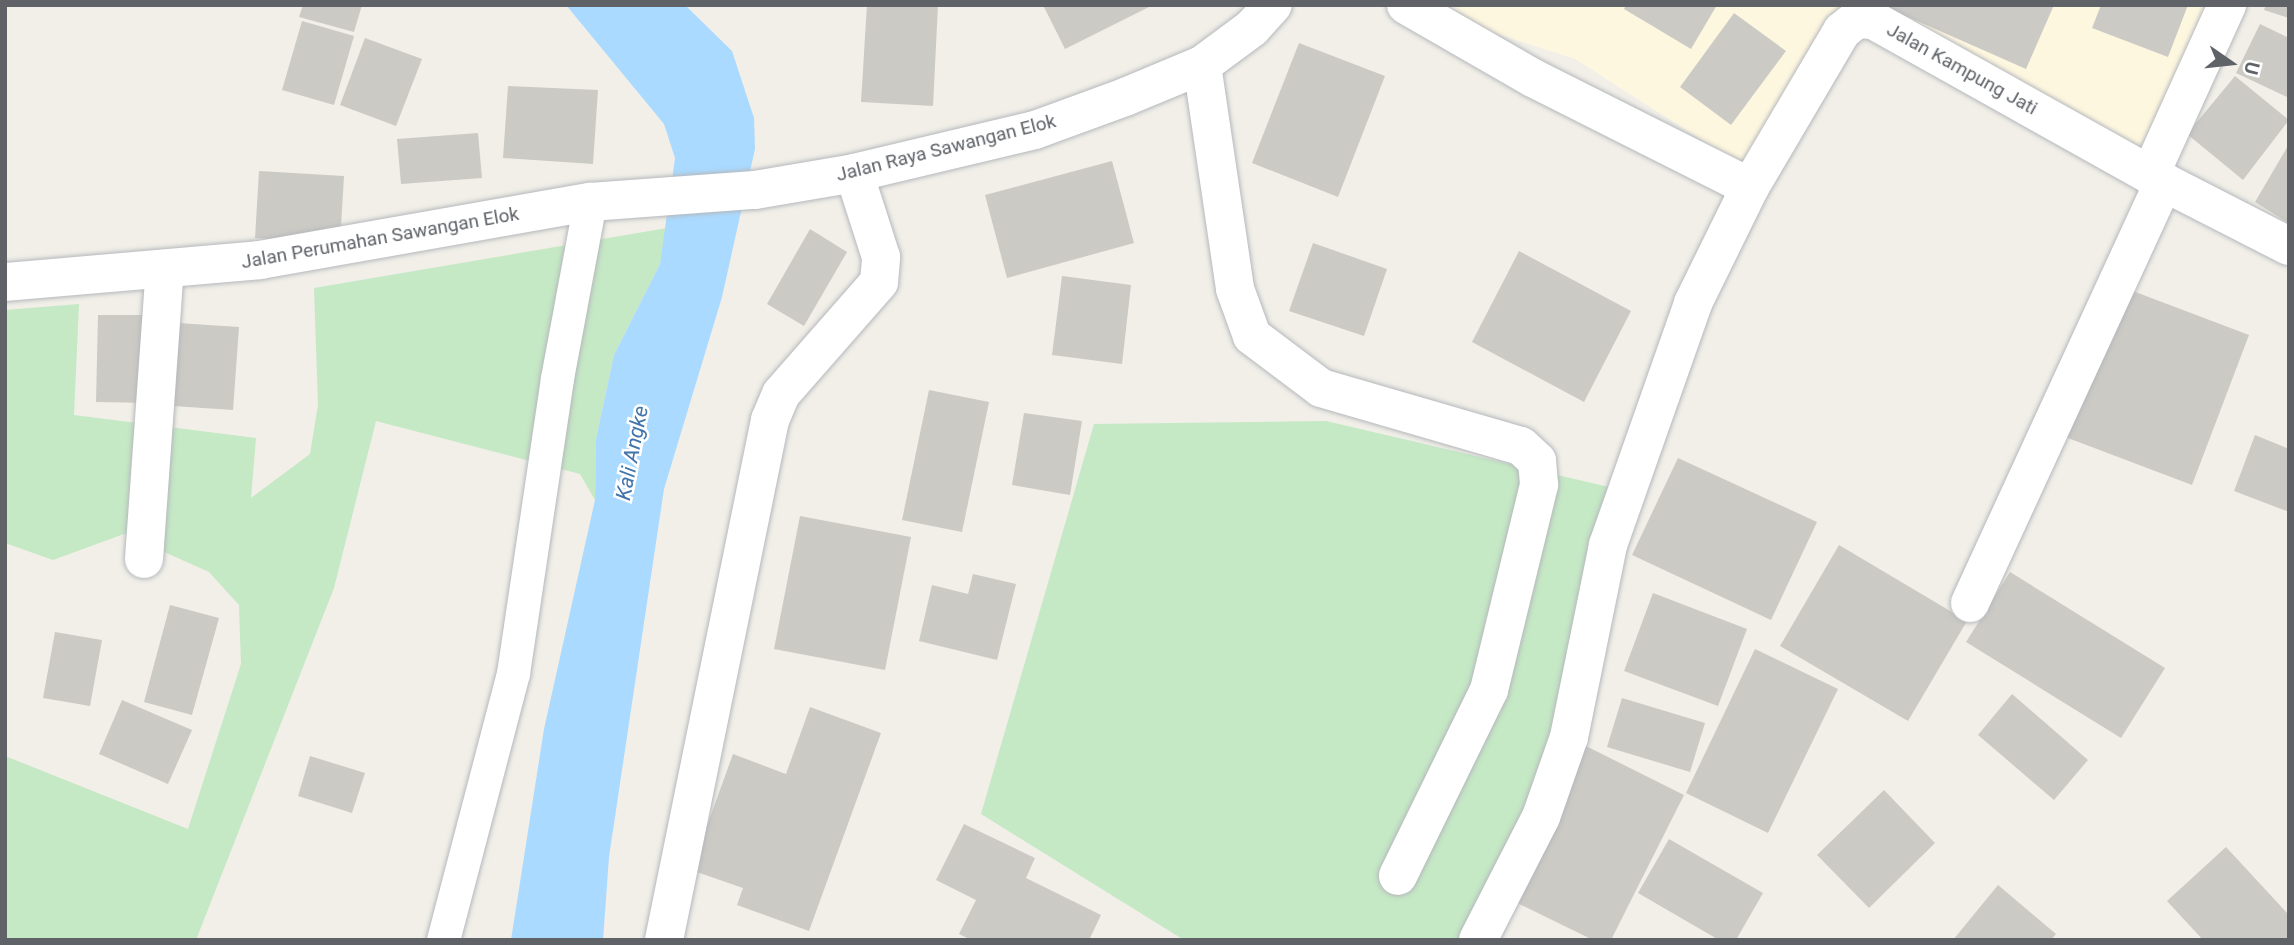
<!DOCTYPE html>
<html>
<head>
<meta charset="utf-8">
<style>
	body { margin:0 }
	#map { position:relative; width:2294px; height:945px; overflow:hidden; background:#f1efe8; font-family:Roboto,sans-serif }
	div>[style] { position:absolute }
	.commercial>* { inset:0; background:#fef7e0 }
	.green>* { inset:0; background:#c5e8c5 }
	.water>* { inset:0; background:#aadaff }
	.building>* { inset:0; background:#cccac5 }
	.roads { filter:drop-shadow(0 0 2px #b5b8bc) drop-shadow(0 0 2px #b5b8bc) }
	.service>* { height:33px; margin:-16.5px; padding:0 16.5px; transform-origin:16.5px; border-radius:16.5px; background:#fff }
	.minor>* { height:38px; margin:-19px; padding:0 19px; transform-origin:19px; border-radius:19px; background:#fff }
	span { translate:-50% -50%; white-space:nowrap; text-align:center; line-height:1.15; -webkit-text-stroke:5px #fff; paint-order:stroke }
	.street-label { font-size:19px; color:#5f6368 }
	.water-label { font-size:21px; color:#4174aa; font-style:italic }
	.frame { position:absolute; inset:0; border:7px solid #5f6368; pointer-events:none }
	.north { position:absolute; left:2196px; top:28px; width:70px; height:70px; -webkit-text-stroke:5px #fff; paint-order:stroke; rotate:104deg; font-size:19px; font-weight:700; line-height:28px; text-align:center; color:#5f6368 }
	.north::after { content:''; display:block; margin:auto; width:24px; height:32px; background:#5f6368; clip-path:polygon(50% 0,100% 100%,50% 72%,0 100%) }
</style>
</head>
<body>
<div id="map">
	<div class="commercial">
		<div style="clip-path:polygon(1408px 5px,1871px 5px,1741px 165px,1575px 59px)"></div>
		<div style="clip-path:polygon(1871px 5px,2218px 5px,2148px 158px)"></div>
	</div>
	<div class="green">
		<div style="clip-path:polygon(667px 228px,660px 264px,614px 355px,596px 439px,595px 500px,580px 474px,376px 421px,334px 588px,196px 940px,5px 940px,5px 756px,188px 829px,241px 664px,239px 605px,209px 572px,124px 534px,53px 560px,5px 543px,5px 310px,79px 304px,74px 415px,256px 438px,251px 498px,310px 454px,318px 405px,314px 288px)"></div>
		<div style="clip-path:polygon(1326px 421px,1613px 488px,1550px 751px,1462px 940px,1184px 940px,981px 814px,1094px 424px)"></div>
	</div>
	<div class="water">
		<div style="clip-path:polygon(566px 5px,685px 5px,732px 51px,754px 118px,755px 149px,722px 297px,664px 489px,609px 857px,603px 940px,511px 940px,544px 729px,595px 500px,596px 439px,614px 355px,660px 264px,675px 158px,664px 124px)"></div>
	</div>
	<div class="building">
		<div style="clip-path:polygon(303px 5px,362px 5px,354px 32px,299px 17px)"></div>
		<div style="clip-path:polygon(867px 5px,938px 5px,933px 106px,861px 102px)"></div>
		<div style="clip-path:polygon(1043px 5px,1153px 5px,1065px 49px)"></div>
		<div style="clip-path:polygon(1626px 5px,1717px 5px,1691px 49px,1624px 9px)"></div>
		<div style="clip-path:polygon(1881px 5px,2054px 5px,2026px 69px)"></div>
		<div style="clip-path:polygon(2101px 5px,2188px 5px,2168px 57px,2092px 28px)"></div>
		<div style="clip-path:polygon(2266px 5px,2289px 5px,2289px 18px,2264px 10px)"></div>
		<div style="clip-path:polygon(1734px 13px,1786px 51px,1731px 125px,1680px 87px)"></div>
		<div style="clip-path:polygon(302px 21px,354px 36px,334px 105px,282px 90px)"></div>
		<div style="clip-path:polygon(2260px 24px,2289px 38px,2289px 98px,2236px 73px)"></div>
		<div style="clip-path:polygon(365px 38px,422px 59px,396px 126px,340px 105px)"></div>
		<div style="clip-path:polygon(1299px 43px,1385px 76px,1338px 197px,1252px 163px)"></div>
		<div style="clip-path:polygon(2235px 76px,2289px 120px,2243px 180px,2187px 134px)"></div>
		<div style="clip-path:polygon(508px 86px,598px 90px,593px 164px,503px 158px)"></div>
		<div style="clip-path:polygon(478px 133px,482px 178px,401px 184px,397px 139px)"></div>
		<div style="clip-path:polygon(2289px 144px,2289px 223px,2255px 202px)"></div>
		<div style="clip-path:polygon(1112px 161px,1134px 243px,1007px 278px,985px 195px)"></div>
		<div style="clip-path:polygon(259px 171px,344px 176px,340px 243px,255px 238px)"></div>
		<div style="clip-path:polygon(810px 229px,847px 252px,804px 326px,767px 304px)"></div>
		<div style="clip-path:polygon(1313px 243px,1387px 269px,1364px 336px,1289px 311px)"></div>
		<div style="clip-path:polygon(1519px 251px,1631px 311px,1584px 402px,1472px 342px)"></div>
		<div style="clip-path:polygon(1062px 276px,1131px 285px,1122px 364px,1052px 355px)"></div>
		<div style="clip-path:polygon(2117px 285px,2249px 335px,2192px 485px,2060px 435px)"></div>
		<div style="clip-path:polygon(98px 315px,154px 315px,152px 403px,96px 402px)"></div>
		<div style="clip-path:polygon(178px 323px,239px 327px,233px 410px,173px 406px)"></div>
		<div style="clip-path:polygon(929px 390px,989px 402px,962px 532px,902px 520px)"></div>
		<div style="clip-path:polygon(1024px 413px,1082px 421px,1070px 495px,1012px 485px)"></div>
		<div style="clip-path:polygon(2255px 435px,2289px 449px,2289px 512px,2234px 491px)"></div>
		<div style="clip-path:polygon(1678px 458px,1817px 522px,1771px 620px,1632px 555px)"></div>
		<div style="clip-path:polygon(800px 516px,911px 537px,885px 670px,774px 649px)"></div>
		<div style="clip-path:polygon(1839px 545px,1967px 621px,1908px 721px,1780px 646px)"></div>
		<div style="clip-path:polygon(2010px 572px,2165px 668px,2121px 738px,1966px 642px)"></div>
		<div style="clip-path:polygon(973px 574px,1016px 584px,997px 660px,919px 641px,932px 585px,968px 594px)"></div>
		<div style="clip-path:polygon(1653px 593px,1747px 629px,1718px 706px,1624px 671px)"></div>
		<div style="clip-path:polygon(170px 605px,219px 618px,192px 715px,144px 702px)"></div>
		<div style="clip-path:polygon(55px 632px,102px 640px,90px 706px,43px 698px)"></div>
		<div style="clip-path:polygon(1755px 649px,1838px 689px,1768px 833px,1686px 793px)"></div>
		<div style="clip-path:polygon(2012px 694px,2088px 760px,2054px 800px,1978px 735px)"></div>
		<div style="clip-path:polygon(1622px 698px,1705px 723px,1690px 772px,1607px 747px)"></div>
		<div style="clip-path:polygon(122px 700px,192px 730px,168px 784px,99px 754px)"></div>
		<div style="clip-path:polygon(810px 707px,881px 733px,809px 931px,737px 905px,743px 888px,691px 870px,733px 754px,786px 774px)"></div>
		<div style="clip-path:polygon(1584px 745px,1684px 795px,1611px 940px,1593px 940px,1507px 898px)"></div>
		<div style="clip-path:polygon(310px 756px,365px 773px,352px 813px,298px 796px)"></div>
		<div style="clip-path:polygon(1884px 790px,1935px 843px,1869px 908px,1817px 855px)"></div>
		<div style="clip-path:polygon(964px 824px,1035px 858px,1026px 878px,1101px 915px,1089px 940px,971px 940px,959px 934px,976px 900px,936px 880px)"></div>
		<div style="clip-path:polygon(1669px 839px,1763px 893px,1736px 940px,1719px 940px,1638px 893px)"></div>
		<div style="clip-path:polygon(2226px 847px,2289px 915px,2289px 940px,2203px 940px,2167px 901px)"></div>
		<div style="clip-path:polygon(1998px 885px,2056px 934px,2051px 940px,1953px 940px)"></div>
	</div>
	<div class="roads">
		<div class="service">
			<div style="left:443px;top:940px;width:276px;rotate:-75.3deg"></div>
			<div style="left:513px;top:673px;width:298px;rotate:-81.5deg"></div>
			<div style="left:557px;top:378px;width:179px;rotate:-79.4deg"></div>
		</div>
		<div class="minor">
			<div style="left:1406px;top:5px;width:146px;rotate:29.9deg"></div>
			<div style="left:1533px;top:78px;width:243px;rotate:26.7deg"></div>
			<div style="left:1750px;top:187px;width:181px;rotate:-59.5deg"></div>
			<div style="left:1842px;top:31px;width:19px;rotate:-39deg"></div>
			<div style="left:1857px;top:19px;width:16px;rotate:4deg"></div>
			<div style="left:1873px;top:20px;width:317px;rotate:29.2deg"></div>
			<div style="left:2150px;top:175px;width:156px;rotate:27.1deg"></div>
			<div style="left:1202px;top:65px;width:226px;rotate:81.6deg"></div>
			<div style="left:1235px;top:289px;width:50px;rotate:70.1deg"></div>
			<div style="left:1252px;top:336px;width:86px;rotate:37deg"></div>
			<div style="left:1321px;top:388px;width:208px;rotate:16.2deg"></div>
			<div style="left:1521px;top:446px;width:22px;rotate:43deg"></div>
			<div style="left:1537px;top:461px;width:24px;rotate:85deg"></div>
			<div style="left:1539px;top:485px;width:211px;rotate:103.7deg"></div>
			<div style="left:1489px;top:690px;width:207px;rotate:116.1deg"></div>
			<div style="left:2150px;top:175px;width:187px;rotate:-65.6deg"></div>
			<div style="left:5px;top:282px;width:256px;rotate:-4.9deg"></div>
			<div style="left:260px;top:260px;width:335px;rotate:-10deg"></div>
			<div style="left:590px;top:202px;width:165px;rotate:-4.2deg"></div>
			<div style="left:755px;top:190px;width:100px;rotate:-9.7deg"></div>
			<div style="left:854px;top:173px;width:186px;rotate:-13.4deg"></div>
			<div style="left:1035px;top:130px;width:96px;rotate:-20.1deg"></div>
			<div style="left:1125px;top:97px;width:83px;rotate:-22.6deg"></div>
			<div style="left:1202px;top:65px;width:62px;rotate:-36.5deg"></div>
			<div style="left:1252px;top:28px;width:31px;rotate:-48deg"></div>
			<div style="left:144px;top:559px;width:291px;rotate:-85.9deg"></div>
			<div style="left:1970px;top:603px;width:464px;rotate:-65.3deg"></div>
			<div style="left:664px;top:940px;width:531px;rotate:-78.48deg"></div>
			<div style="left:770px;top:420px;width:28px;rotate:-67deg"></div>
			<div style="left:781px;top:394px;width:149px;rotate:-48.8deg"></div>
			<div style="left:879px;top:282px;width:25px;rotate:-85deg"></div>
			<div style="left:881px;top:257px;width:88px;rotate:-107.8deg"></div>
			<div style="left:1478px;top:940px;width:138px;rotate:-62.9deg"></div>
			<div style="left:1541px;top:817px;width:85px;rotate:-70.7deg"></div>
			<div style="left:1569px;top:737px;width:196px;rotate:-78.5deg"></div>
			<div style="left:1608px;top:545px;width:256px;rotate:-70.6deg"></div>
			<div style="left:1693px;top:303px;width:129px;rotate:-63.8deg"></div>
		</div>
	</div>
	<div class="street-label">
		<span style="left:1962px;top:69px;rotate:29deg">Jalan Kampung Jati</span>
		<span style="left:946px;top:148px;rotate:-14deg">Jalan Raya Sawangan Elok</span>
		<span style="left:380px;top:238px;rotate:-10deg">Jalan Perumahan Sawangan Elok</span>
	</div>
	<div class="water-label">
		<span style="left:632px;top:453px;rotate:-79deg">Kali Angke</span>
	</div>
	<div class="frame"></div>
	<div class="north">U</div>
</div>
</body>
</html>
